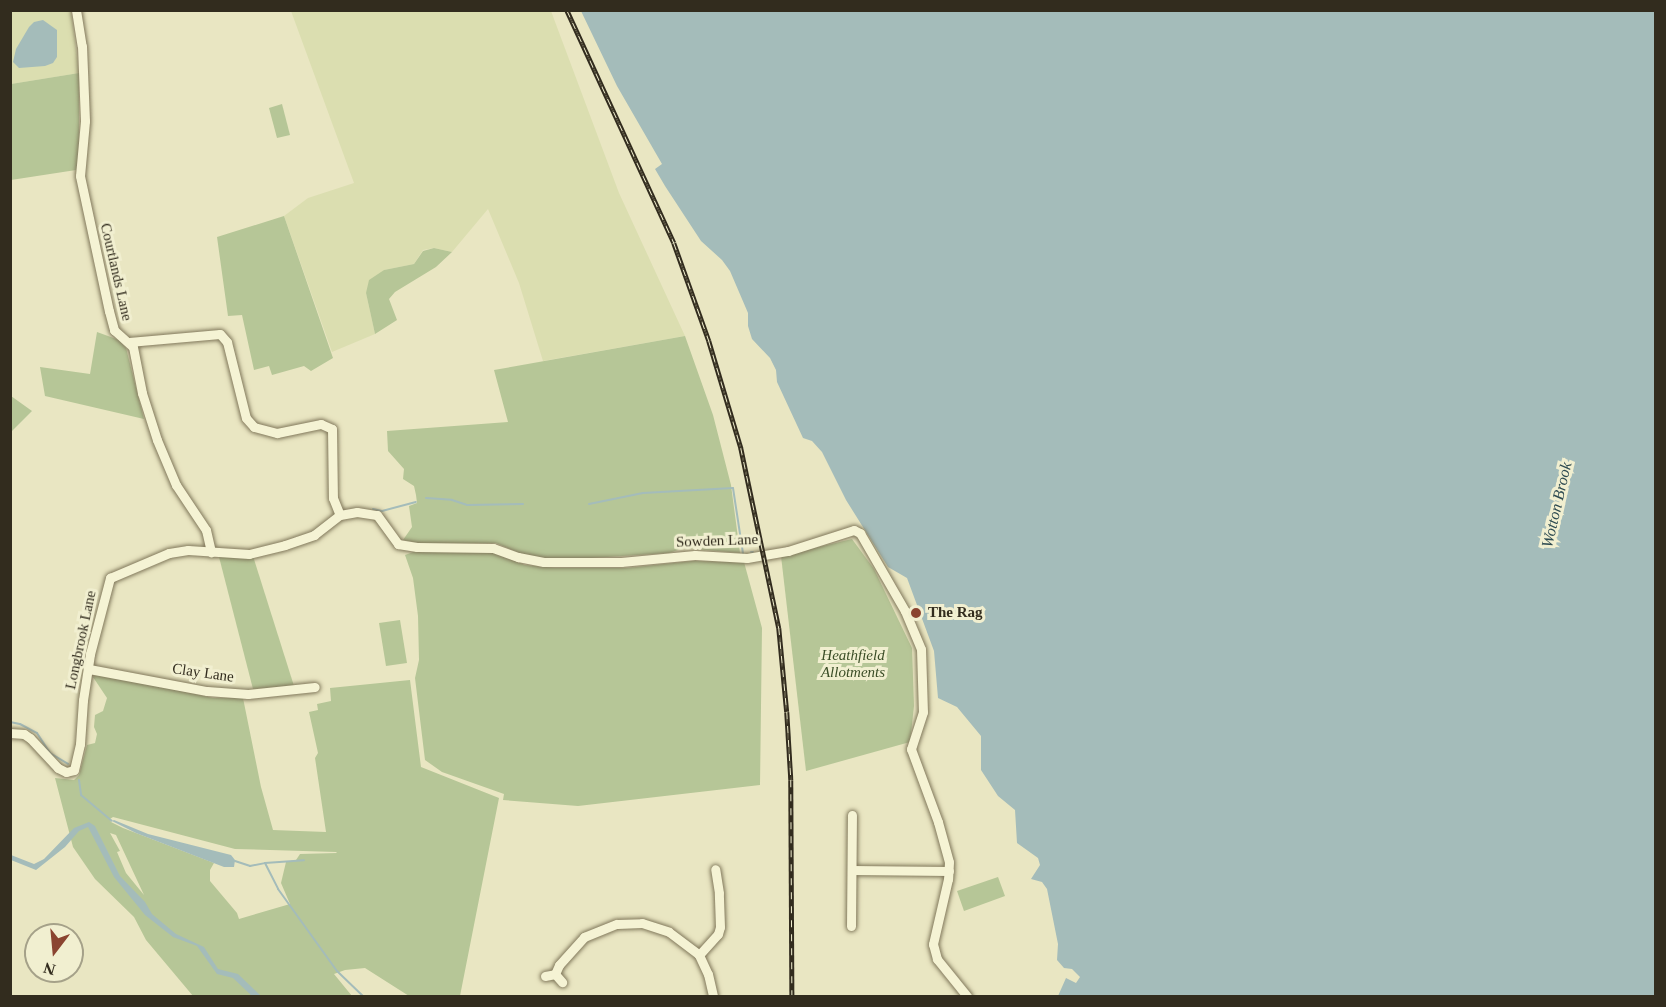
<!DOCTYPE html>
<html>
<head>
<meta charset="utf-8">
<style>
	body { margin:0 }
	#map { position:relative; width:1666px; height:1007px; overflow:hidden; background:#e9e6c2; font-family:"Times New Roman",serif }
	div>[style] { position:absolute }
	.farmland>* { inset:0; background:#dbdeb0 }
	.green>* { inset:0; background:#b6c697 }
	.water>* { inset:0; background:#a4bcba }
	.stream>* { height:2px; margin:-1px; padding:0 1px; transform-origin:1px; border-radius:1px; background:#a4bcba }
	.roads { filter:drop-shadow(0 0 2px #81785b) drop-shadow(0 0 2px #81785b) }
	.street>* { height:9px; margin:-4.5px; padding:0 4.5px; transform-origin:4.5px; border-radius:4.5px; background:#f5f3d4 }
	.rail>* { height:4.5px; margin-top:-2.25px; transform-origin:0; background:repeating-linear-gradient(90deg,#f1efd0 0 7px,#322c1e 0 14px); box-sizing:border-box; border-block:2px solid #322c1e }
	.dots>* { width:16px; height:16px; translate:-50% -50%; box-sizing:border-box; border:3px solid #f1efd0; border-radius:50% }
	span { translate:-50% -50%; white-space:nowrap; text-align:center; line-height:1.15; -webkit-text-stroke:6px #f1efd0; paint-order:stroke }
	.street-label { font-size:15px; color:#322c1e }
	.poi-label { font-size:15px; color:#322c1e; font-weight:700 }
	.left { translate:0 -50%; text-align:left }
	.park-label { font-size:15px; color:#3a4d26; font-style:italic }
	.water-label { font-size:16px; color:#2e4b51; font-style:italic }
	.frame { position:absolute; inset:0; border:12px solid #322c1e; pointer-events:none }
	.north { position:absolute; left:24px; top:923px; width:60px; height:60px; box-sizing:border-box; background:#f1efd0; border:2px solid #a5a189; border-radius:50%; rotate:196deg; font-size:16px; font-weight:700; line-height:24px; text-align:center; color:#322c1e }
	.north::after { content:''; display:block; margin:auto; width:21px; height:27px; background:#8a4430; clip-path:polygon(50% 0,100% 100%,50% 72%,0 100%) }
</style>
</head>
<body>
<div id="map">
	<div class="farmland">
		<div style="clip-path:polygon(11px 11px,71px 11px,79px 73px,11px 84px)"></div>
		<div style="clip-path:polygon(291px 11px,551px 11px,619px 193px,685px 336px,543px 361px,519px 283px,488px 209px,452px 252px,434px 248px,423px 250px,414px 264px,384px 270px,366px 293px,375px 334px,332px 352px,284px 216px,308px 198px,354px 183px)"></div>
	</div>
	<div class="green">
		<div style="clip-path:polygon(79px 73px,79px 158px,76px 170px,11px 180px,11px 84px)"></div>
		<div style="clip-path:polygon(282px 104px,290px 135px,277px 138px,269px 108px)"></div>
		<div style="clip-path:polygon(284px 216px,333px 358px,311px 371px,304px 366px,272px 375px,269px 366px,254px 370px,242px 315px,228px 316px,217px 237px)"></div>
		<div style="clip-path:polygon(434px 248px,452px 252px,436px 267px,395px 292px,389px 299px,397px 320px,375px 334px,366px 293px,369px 280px,384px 270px,414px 264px,423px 251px)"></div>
		<div style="clip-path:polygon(97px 332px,119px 340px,126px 348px,144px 419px,45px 396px,40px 367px,90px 374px)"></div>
		<div style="clip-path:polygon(685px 336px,713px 415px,731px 485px,740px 553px,684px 548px,669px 553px,560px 560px,524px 555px,496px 543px,423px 544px,403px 540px,412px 527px,409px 506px,417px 503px,416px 495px,414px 486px,403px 479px,404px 469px,388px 451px,387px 431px,508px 422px,494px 370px)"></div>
		<div style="clip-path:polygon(11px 396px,32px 411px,11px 432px)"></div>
		<div style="clip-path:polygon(852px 539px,874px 569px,912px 648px,914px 706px,910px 742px,806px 771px,781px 556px)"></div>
		<div style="clip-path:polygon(416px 551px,493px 552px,525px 565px,555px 568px,627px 568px,692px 561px,744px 562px,762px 628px,760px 785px,578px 806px,503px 800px,504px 794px,442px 772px,425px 760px,415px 678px,419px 660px,418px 616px,413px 578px,405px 555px)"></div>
		<div style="clip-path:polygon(253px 556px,294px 686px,253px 689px,219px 557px)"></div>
		<div style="clip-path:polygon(400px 620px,407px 663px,386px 666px,379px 623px)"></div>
		<div style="clip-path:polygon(evenodd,99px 673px,213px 698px,243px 698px,261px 787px,273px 830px,326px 832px,315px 758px,318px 753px,309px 712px,318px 710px,317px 704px,331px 701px,330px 688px,410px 680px,421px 767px,499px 798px,460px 996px,409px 996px,365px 968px,345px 970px,334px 974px,352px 996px,193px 996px,146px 940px,134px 917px,95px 879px,73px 847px,55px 778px,74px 780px,79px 775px,87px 745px,95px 743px,97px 734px,94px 727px,95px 715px,103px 711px,107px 698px,93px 677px,99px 673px,113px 817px,235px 849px,336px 852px,337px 853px,300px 854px,296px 860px,286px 862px,281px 883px,290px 904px,239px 919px,237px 913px,210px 881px,210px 870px,214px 863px,123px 828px,111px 822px,110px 819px,113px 817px,99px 673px,110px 833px,116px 835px,144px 895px,126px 873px,117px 852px,120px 851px,110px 833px)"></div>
		<div style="clip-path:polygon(998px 877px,1005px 896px,964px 911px,957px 891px)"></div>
	</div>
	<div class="water">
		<div style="clip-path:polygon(581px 11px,1655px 11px,1655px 996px,1058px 996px,1066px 978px,1076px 983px,1080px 977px,1072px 969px,1064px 968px,1057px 960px,1058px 944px,1047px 889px,1042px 882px,1031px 879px,1040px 865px,1038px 858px,1017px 843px,1015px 810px,998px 796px,981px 770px,981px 736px,957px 707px,938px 698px,934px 651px,907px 578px,888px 567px,846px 500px,822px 452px,812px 441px,803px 438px,777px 382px,776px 370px,770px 358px,752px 339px,748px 326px,748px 313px,730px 271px,722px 260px,701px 241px,665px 186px,655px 169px,662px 164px,617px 86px)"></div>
		<div style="clip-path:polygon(43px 20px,57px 30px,57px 57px,53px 63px,45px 66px,19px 68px,13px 62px,16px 49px,29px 27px,34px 22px)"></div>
		<div style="clip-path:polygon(114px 820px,148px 834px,231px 855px,235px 860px,234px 867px,224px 867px,136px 833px,112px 821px)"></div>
		<div style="clip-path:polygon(89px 822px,95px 826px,120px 876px,145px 902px,152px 914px,176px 934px,204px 947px,218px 969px,238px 974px,261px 996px,252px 996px,233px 978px,217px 974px,197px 946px,173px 937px,145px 915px,114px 877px,88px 827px,79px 831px,65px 847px,36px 870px,11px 860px,11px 855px,34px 864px,44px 859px,74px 828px)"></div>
	</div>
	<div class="stream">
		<div style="left:426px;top:498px;width:26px;rotate:4deg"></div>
		<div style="left:452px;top:500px;width:16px;rotate:18deg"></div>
		<div style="left:467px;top:505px;width:56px;rotate:-1deg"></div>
		<div style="left:589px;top:504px;width:55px;rotate:-11.5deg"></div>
		<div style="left:643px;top:493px;width:90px;rotate:-3.2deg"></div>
		<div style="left:733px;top:488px;width:66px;rotate:81.3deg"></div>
		<div style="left:373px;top:509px;width:9px;rotate:13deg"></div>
		<div style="left:382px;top:511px;width:35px;rotate:-15deg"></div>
		<div style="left:751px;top:552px;width:2px"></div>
		<div style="left:10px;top:722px;width:10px;rotate:11deg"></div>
		<div style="left:20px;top:724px;width:19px;rotate:28deg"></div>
		<div style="left:37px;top:733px;width:24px;rotate:57deg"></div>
		<div style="left:50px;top:753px;width:21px;rotate:31deg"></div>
		<div style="left:79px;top:780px;width:15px;rotate:82deg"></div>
		<div style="left:81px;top:795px;width:40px;rotate:40deg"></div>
		<div style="left:235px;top:861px;width:16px;rotate:18deg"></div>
		<div style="left:250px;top:866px;width:15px;rotate:-11deg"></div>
		<div style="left:265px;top:863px;width:29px;rotate:63deg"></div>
		<div style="left:278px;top:889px;width:101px;rotate:54.3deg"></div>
		<div style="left:337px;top:971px;width:36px;rotate:44deg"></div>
		<div style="left:265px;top:863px;width:39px;rotate:-4deg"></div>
	</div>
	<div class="roads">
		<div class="street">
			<div style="left:76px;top:10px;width:36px;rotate:81deg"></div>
			<div style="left:82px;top:46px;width:75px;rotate:87.7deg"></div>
			<div style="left:85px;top:121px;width:55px;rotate:95.2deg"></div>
			<div style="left:80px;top:176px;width:138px;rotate:77.9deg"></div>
			<div style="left:109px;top:311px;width:20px;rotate:75deg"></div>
			<div style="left:114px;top:330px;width:25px;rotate:42deg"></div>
			<div style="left:133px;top:347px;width:47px;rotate:78.9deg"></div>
			<div style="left:142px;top:393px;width:49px;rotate:72.3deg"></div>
			<div style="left:157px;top:440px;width:49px;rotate:67.1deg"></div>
			<div style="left:176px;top:485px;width:54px;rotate:56.3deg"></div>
			<div style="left:206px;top:530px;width:23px;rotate:77deg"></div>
			<div style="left:129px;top:342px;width:91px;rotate:-5deg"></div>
			<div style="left:220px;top:334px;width:11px;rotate:49deg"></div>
			<div style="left:227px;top:342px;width:78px;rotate:76deg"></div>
			<div style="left:246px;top:418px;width:12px;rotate:48deg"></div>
			<div style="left:254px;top:427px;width:24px;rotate:15deg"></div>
			<div style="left:277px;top:433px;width:45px;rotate:-11.6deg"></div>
			<div style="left:321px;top:424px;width:12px;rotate:24deg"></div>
			<div style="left:332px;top:429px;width:69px;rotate:89.2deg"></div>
			<div style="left:333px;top:498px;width:18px;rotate:68deg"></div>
			<div style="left:89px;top:669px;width:120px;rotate:10.6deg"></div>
			<div style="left:207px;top:691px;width:41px;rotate:4.2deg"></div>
			<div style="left:248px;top:694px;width:67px;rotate:-6deg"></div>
			<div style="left:10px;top:733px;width:14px;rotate:4deg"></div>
			<div style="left:24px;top:734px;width:7px;rotate:34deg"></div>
			<div style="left:30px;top:738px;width:41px;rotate:47deg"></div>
			<div style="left:58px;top:768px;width:9px;rotate:27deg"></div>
			<div style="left:66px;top:772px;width:8px;rotate:-14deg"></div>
			<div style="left:74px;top:770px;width:27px;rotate:-77deg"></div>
			<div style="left:80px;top:744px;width:44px;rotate:-86.1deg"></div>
			<div style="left:83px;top:700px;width:47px;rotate:-81.3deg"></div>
			<div style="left:90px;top:654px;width:79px;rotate:-75.3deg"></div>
			<div style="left:110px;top:578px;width:64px;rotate:-23deg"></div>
			<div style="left:169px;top:553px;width:19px;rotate:-9deg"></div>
			<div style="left:188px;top:550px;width:61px;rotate:3.8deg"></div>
			<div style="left:249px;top:554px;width:37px;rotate:-14deg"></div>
			<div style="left:285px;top:545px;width:31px;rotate:-19deg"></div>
			<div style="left:314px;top:535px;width:33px;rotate:-38deg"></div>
			<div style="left:340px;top:515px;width:17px;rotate:-10deg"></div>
			<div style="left:357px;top:512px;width:20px;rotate:9deg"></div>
			<div style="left:377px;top:515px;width:36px;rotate:54deg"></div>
			<div style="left:398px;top:544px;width:19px;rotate:9deg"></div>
			<div style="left:417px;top:547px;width:76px;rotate:0.8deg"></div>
			<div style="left:493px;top:548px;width:27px;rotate:20deg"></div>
			<div style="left:518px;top:557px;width:26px;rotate:11deg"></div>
			<div style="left:544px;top:562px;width:77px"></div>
			<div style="left:621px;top:562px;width:74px;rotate:-5.4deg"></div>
			<div style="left:695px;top:555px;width:52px;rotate:3.3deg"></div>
			<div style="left:747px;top:558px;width:42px;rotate:-9.7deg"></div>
			<div style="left:788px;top:551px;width:69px;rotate:-17.7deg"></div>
			<div style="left:854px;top:530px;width:7px;rotate:27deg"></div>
			<div style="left:860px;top:533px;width:90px;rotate:60deg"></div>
			<div style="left:905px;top:611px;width:41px;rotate:67.2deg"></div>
			<div style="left:921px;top:649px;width:63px;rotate:88.2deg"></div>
			<div style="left:923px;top:712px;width:39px;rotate:108deg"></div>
			<div style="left:911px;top:749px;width:78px;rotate:69.7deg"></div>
			<div style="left:938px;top:822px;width:41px;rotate:74.6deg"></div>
			<div style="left:949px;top:862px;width:17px;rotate:93deg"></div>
			<div style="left:948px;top:879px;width:67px;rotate:103deg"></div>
			<div style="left:933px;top:944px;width:16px;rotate:75deg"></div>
			<div style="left:937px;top:959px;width:48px;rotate:51deg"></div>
			<div style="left:852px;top:870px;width:97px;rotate:0.6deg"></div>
			<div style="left:851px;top:926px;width:111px;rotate:-89.5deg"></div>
			<div style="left:699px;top:955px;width:28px;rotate:-48deg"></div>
			<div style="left:718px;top:934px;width:7px;rotate:-74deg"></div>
			<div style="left:720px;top:927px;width:34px;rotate:-92deg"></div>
			<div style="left:719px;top:893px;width:24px;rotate:-99deg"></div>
			<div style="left:555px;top:974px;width:10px;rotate:-66deg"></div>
			<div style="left:559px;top:965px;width:38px;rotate:-48deg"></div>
			<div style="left:584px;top:937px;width:35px;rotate:-22deg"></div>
			<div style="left:617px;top:924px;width:25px;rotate:-2deg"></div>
			<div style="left:642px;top:923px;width:28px;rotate:18deg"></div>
			<div style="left:669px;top:932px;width:38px;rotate:37deg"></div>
			<div style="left:699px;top:955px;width:21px;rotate:65deg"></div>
			<div style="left:708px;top:974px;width:23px;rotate:77deg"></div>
			<div style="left:545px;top:976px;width:10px;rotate:-11deg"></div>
			<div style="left:555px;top:974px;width:11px;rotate:49deg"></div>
		</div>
	</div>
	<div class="rail">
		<div style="left:567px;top:10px;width:256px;rotate:65.3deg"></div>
		<div style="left:674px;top:243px;width:104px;rotate:70.3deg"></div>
		<div style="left:709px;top:341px;width:112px;rotate:73.3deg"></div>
		<div style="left:741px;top:448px;width:184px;rotate:78.1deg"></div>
		<div style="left:779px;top:628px;width:84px;rotate:84.6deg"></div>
		<div style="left:787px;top:712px;width:68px;rotate:86.6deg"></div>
		<div style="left:791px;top:780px;width:216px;rotate:89.7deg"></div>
	</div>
	<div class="dots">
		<div style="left:916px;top:613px;background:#8a4430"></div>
	</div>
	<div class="street-label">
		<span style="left:116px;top:272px;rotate:77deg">Courtlands Lane</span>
		<span style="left:717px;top:541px;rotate:-2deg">Sowden Lane</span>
		<span style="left:81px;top:640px;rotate:-78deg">Longbrook Lane</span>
		<span style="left:203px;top:673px;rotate:8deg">Clay Lane</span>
	</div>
	<div class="poi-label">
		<span class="left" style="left:928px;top:613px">The Rag</span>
	</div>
	<div class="park-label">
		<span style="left:853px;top:664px">Heathfield<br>Allotments</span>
	</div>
	<div class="water-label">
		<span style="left:1557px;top:505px;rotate:-77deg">Wotton Brook</span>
	</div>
	<div class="frame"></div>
	<div class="north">N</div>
</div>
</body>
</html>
